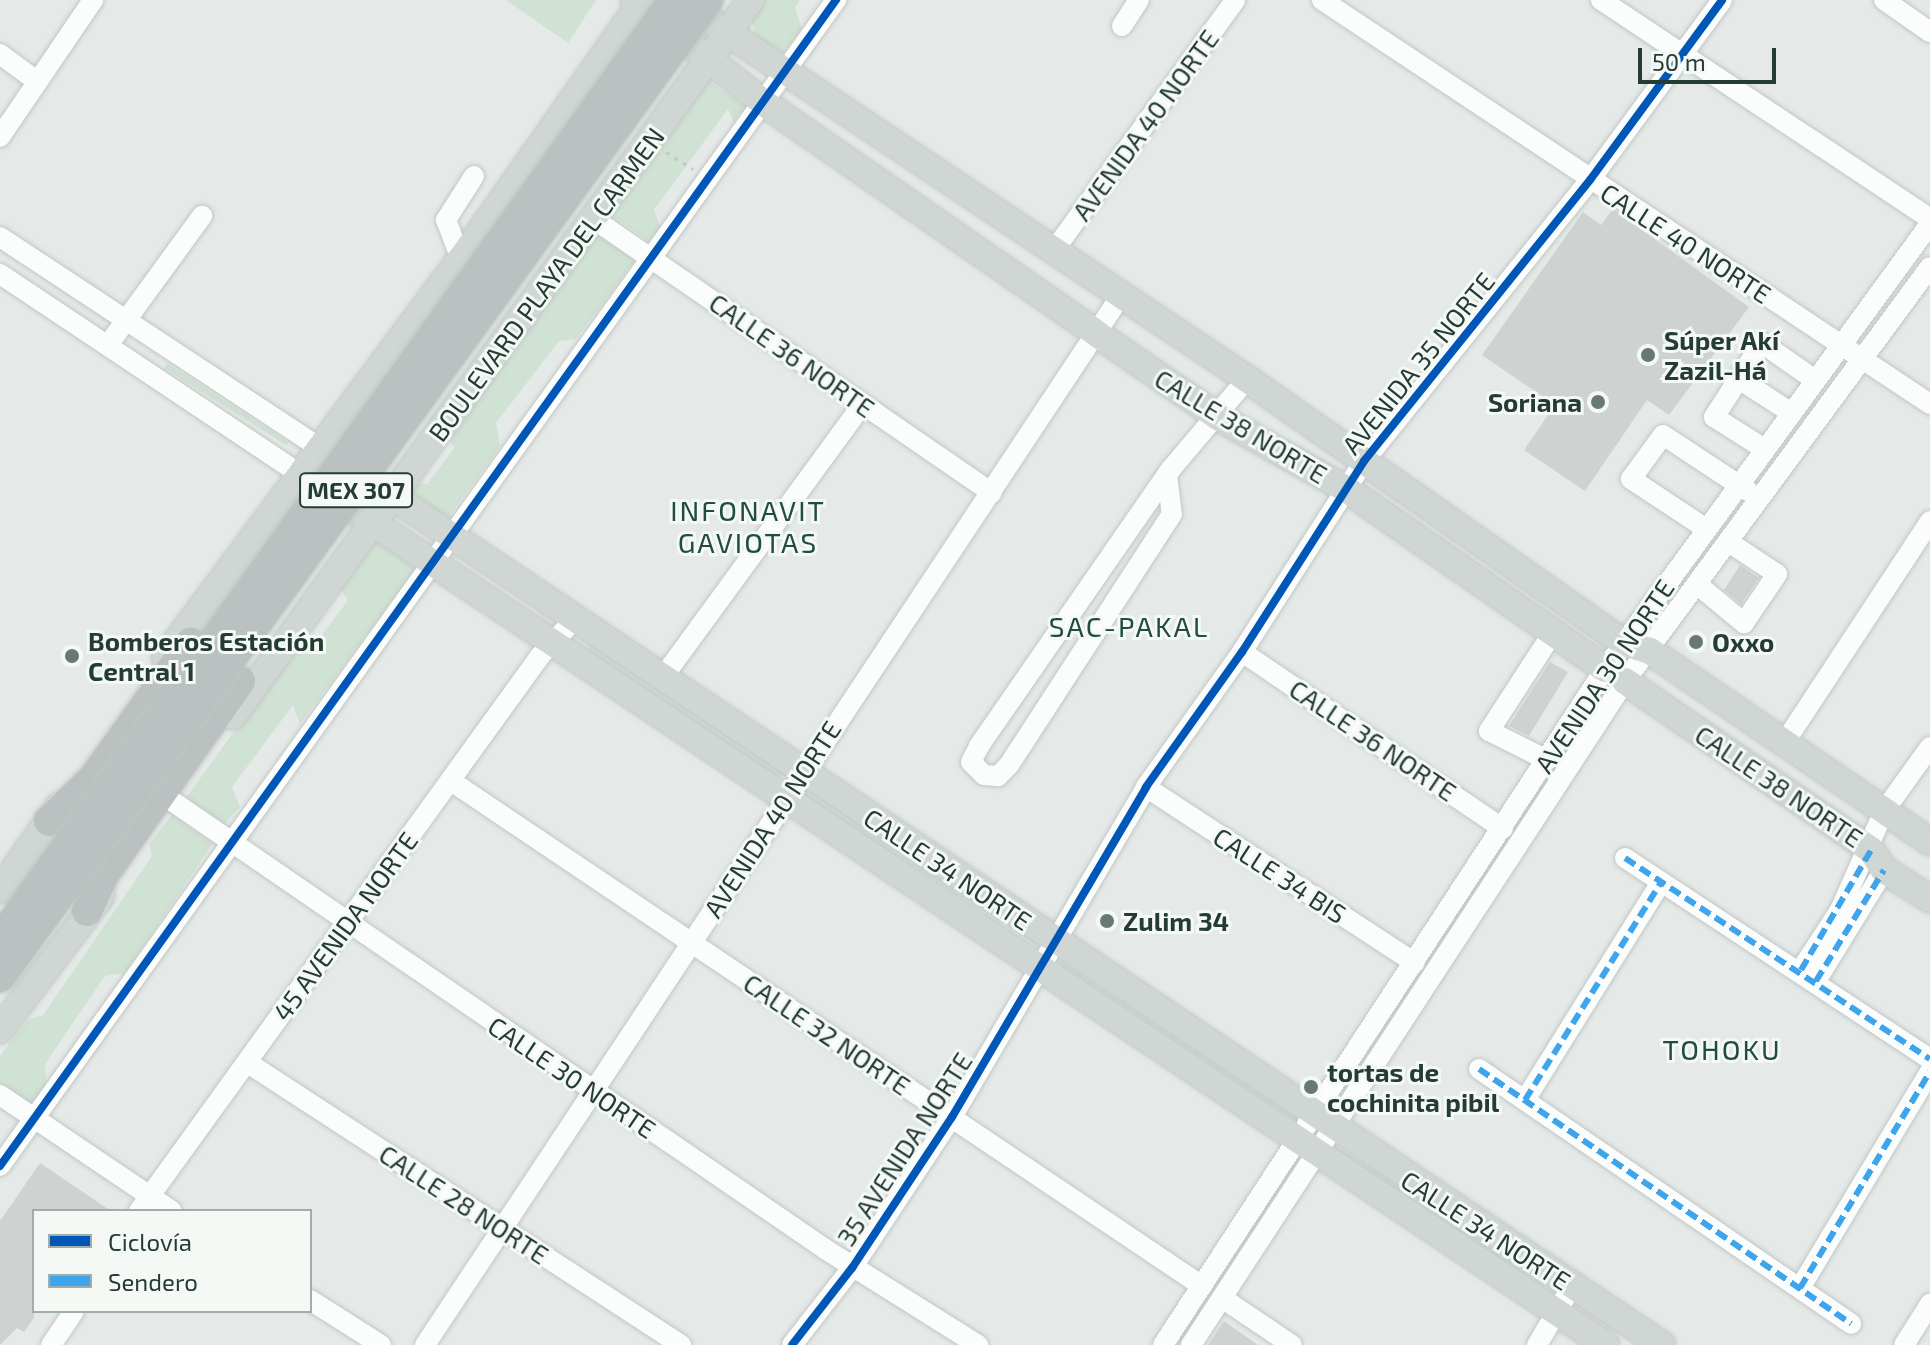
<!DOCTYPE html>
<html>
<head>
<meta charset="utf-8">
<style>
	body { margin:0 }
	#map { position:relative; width:1930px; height:1345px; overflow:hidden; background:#e5eae8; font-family:"Exo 2",sans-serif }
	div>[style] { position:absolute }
	.green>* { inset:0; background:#d0e2d4 }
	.building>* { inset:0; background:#ced3d1 }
	.path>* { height:3px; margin-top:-1.5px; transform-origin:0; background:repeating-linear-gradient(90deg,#c2cac6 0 4px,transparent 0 10px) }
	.roads { filter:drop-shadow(0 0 2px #c2c7c5) drop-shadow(0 0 2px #c2c7c5) }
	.minor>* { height:20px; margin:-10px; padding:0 10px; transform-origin:10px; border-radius:10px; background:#fbfcfc }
	.major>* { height:26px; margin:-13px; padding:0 13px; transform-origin:13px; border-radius:13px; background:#cfd6d3 }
	.highway>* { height:30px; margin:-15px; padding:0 15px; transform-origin:15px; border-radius:15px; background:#bbc1c0 }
	.bridges { filter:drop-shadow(0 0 2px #bdc6c3) drop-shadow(0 0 2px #bdc6c3) }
	.highway-bridge>* { height:30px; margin:-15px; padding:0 15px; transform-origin:15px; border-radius:15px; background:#bbc1c0 }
	.quiet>* { height:6px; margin-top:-3px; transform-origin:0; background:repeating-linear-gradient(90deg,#3ea4eb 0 12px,transparent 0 18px) }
	.cycleway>* { height:8px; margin:-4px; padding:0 4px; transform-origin:4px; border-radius:4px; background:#0057b8 }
	.dots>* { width:22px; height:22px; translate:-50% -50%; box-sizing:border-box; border:4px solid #f4f9f6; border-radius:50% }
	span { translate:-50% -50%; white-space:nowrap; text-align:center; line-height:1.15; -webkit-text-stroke:6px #f4f9f6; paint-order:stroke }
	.shield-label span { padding:2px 6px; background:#f4f9f6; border:2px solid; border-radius:6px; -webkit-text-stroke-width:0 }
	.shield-label { font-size:24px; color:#253c34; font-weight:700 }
	.street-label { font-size:26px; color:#253c34 }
	.poi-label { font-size:26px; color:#253c34; font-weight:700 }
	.left { translate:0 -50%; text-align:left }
	.right { translate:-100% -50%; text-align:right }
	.neighbourhood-label { font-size:28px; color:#224c40; letter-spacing:2px }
	.legend { position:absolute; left:32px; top:1209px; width:280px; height:104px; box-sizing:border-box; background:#f4f9f6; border:2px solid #a1ada8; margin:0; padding:10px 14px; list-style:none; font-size:24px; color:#253c34 }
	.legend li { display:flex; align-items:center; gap:16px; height:40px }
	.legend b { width:40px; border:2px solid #a1ada8 }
	.scale { position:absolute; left:1638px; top:48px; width:138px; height:36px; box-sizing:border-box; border:4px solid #253c34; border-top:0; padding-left:10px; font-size:24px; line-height:28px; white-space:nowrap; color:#253c34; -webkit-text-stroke:6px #f4f9f6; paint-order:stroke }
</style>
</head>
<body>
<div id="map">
	<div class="green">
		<div style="clip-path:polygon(506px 0,596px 0,568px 43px)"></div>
		<div style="clip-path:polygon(766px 0,800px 0,795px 8px,802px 28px,782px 55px,756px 37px,751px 19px)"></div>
		<div style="clip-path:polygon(709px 81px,745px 106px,734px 122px,728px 109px,654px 210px,660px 226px,650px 242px,610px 214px)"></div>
		<div style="clip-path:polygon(599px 231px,634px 261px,576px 339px,559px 341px,496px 423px,500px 446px,445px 522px,405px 495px,414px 482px,427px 484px,455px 447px,450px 442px,468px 408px)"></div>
		<div style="clip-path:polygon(167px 363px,288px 442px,287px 446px,164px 368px)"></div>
		<div style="clip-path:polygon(378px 541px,416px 568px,300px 724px,293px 705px,232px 787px,240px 807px,224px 824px,185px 799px,296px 646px,308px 654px,348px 600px,338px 585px,366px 545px)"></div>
		<div style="clip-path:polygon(590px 645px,766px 760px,785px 775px,777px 777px,585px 651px)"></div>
		<div style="clip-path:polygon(1605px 689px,1609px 689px,1328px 1112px,1330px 1107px)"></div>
		<div style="clip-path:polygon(803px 786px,1037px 942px,1038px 946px,799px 793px)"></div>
		<div style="clip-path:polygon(172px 815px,213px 843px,125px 973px,105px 976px,45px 1064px,47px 1086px,32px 1105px,0 1082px,0 1056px,27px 1020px,43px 1015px,152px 856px,149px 844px)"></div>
		<div style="clip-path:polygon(1061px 960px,1297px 1118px,1297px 1122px,1060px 967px)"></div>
		<div style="clip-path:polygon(1330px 1143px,1427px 1202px,1555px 1293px,1326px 1149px)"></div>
		<div style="clip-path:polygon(1298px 1160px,1180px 1345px,1175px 1345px,1293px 1165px)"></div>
	</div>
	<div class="building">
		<div style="clip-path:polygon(1613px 209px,1749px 307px,1669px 415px,1647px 400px,1585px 491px,1524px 450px,1555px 405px,1482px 355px,1583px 212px,1601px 225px)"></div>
		<div style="clip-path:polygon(1740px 565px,1759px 578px,1741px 604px,1724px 590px)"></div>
		<div style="clip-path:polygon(1550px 662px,1568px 672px,1529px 736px,1509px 726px)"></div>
		<div style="clip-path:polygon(40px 1163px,111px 1211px,34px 1211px,34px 1318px,24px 1332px,17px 1328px,0 1345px,0 1221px)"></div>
		<div style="clip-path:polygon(1224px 1321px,1258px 1345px,1208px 1345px)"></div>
	</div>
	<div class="path">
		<div style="left:666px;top:152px;width:32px;rotate:32deg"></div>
	</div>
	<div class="roads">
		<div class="minor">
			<div style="left:1322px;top:0;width:730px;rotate:33.6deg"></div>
			<div style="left:1601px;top:0;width:395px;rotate:33.6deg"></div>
			<div style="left:1884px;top:0;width:56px;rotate:34.8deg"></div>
			<div style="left:1122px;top:26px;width:31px;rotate:-57deg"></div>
			<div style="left:0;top:54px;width:47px;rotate:36.4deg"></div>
			<div style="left:0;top:137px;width:166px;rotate:-55.8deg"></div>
			<div style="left:592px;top:218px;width:485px;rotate:34.5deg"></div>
			<div style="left:0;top:237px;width:383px;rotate:33.4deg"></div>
			<div style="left:1055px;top:249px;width:307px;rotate:-54.1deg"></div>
			<div style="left:461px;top:259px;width:42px;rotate:-111deg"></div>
			<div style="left:446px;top:220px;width:52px;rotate:-57.5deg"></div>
			<div style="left:0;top:274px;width:362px;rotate:33.7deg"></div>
			<div style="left:108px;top:345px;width:160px;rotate:-53.9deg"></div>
			<div style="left:1739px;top:379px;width:61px;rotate:32.9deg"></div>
			<div style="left:1763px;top:448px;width:58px;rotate:-147.7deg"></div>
			<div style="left:1714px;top:417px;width:88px;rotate:-57deg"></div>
			<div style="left:1762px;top:343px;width:65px;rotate:34.9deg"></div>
			<div style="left:1167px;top:475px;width:39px;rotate:83deg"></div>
			<div style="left:1172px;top:514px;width:299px;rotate:123deg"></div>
			<div style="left:1009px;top:765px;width:16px;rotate:135deg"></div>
			<div style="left:998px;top:776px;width:14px;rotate:-176deg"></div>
			<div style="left:984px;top:775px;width:18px;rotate:-135deg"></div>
			<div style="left:971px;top:762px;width:18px;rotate:-63deg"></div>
			<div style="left:979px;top:746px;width:337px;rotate:-55.3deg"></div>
			<div style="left:1171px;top:469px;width:118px;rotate:-49.8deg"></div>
			<div style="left:1705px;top:528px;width:89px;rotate:-146.5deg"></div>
			<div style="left:1631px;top:479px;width:54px;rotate:-54deg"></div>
			<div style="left:1663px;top:435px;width:102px;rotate:33.4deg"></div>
			<div style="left:1698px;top:585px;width:60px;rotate:39.6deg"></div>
			<div style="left:1744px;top:623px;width:59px;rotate:-56deg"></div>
			<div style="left:1777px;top:574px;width:56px;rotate:-146.6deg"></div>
			<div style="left:1242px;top:652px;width:315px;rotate:34.1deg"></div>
			<div style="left:663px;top:677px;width:338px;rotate:-53.8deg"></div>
			<div style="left:1783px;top:745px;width:268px;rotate:-56.7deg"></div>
			<div style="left:1547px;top:760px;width:65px;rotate:-153.4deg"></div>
			<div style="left:1489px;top:731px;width:119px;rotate:-57deg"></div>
			<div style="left:451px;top:781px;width:905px;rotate:33.92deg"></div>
			<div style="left:1146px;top:787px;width:321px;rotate:33.2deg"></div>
			<div style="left:172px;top:801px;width:792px;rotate:34.45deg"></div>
			<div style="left:825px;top:1249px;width:181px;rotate:32.1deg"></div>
			<div style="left:1625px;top:858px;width:365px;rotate:33.4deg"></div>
			<div style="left:1801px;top:970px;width:72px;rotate:-57deg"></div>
			<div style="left:1840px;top:910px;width:108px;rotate:-66deg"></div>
			<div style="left:1884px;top:811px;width:79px;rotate:-54.3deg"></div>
			<div style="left:1816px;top:981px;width:130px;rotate:-58.5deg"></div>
			<div style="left:248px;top:1063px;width:517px;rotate:33.07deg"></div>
			<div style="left:1479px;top:1069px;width:451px;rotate:34.4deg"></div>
			<div style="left:0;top:1095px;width:207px;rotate:34deg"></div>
			<div style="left:1525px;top:1100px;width:257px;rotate:-58deg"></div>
			<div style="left:0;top:1166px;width:1435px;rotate:-54.36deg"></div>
			<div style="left:139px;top:1211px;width:685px;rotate:-54.15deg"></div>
			<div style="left:540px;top:656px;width:48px;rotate:-46.7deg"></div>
			<div style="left:1800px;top:1288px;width:252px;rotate:-59deg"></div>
			<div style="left:1222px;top:1298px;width:84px;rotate:33.9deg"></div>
			<div style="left:310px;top:1300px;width:84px;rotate:32.4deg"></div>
			<div style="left:51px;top:1345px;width:41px;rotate:-55.9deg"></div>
			<div style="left:425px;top:1345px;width:1261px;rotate:-56.45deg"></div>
			<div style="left:792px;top:1345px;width:98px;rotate:-52.1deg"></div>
			<div style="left:852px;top:1268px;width:181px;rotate:-56.5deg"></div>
			<div style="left:952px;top:1117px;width:383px;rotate:-59.5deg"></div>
			<div style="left:1146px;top:787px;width:166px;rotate:-54.6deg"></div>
			<div style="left:1242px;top:652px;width:227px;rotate:-57.4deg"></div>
			<div style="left:1364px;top:461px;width:361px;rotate:-51.2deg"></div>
			<div style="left:1590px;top:180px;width:223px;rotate:-53.7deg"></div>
			<div style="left:1163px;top:1345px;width:808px;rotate:-56.82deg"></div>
			<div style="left:1605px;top:669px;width:551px;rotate:-53.86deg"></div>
			<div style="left:1191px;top:1345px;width:793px;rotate:-56.83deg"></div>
			<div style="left:1625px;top:681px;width:514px;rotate:-53.62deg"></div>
			<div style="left:1537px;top:1345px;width:69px;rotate:-59.3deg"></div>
			<div style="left:1904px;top:1345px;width:49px;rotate:-57.6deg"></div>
		</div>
		<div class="major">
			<div style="left:634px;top:0;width:166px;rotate:38.4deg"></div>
			<div style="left:764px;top:103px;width:405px;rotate:34.7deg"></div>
			<div style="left:1097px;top:334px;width:147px;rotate:34.4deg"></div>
			<div style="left:1218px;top:417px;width:147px;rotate:29.4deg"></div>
			<div style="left:1346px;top:489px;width:315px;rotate:34.8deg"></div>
			<div style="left:683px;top:3px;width:678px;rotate:33.69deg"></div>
			<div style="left:1247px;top:379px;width:460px;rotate:35deg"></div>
			<div style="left:1624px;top:643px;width:27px;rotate:17deg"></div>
			<div style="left:1650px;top:651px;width:339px;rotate:34.3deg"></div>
			<div style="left:320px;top:448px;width:1614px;rotate:33.76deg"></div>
			<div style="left:301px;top:475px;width:1568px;rotate:33.69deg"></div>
			<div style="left:165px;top:657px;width:496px;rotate:-53.4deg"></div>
			<div style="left:461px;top:259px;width:317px;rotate:-54.9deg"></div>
			<div style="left:1625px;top:681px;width:298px;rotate:34.5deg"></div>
			<div style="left:1871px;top:850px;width:24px;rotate:57deg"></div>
			<div style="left:1884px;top:870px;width:54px;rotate:32.2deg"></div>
			<div style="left:233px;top:716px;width:884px;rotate:-54.12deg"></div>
			<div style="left:0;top:890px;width:103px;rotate:-54.9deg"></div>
			<div style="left:0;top:1030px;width:168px;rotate:-53deg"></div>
		</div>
		<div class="highway">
			<div style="left:49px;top:821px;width:61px;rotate:-43.7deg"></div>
			<div style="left:93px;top:779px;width:168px;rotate:-54.4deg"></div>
			<div style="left:87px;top:911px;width:41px;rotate:-65.3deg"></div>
			<div style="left:104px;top:874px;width:236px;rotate:-54.8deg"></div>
		</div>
	</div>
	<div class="bridges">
		<div class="highway-bridge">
			<div style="left:0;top:940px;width:1157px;rotate:-54.36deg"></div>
			<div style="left:0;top:977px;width:1207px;rotate:-54.07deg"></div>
		</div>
	</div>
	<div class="quiet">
		<div style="left:1625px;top:858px;width:365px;rotate:33.4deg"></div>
		<div style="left:1801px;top:970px;width:139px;rotate:-59.7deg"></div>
		<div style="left:1816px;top:981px;width:130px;rotate:-58.5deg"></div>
		<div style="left:1479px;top:1069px;width:451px;rotate:34.4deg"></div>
		<div style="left:1525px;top:1100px;width:257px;rotate:-58deg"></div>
		<div style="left:1800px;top:1288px;width:252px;rotate:-59deg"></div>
	</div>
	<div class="cycleway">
		<div style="left:0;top:1166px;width:1435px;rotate:-54.36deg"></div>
		<div style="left:792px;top:1345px;width:98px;rotate:-52.1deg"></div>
		<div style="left:852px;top:1268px;width:181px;rotate:-56.5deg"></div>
		<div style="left:952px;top:1117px;width:383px;rotate:-59.5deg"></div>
		<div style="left:1146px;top:787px;width:166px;rotate:-54.6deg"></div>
		<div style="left:1242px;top:652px;width:227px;rotate:-57.4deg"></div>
		<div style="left:1364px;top:461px;width:361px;rotate:-51.2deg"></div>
		<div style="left:1590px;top:180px;width:223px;rotate:-53.7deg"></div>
	</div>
	<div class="dots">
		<div style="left:1648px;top:355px;background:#687973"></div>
		<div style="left:1598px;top:402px;background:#687973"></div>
		<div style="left:1696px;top:642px;background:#687973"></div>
		<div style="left:72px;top:656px;background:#687973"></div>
		<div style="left:1107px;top:921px;background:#687973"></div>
		<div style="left:1311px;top:1087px;background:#687973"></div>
	</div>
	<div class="shield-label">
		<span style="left:356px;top:490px">MEX 307</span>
	</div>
	<div class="street-label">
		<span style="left:1145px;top:125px;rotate:-54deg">AVENIDA 40 NORTE</span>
		<span style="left:1686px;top:243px;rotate:33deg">CALLE 40 NORTE</span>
		<span style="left:546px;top:284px;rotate:-54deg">BOULEVARD PLAYA DEL CARMEN</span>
		<span style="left:792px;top:355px;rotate:35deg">CALLE 36 NORTE</span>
		<span style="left:1418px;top:363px;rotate:-51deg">AVENIDA 35 NORTE</span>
		<span style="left:1241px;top:426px;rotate:31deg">CALLE 38 NORTE</span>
		<span style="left:1604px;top:676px;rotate:-56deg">AVENIDA 30 NORTE</span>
		<span style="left:1373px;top:740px;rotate:34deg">CALLE 36 NORTE</span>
		<span style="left:1779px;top:786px;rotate:34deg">CALLE 38 NORTE</span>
		<span style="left:772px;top:819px;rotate:-57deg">AVENIDA 40 NORTE</span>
		<span style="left:948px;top:869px;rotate:34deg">CALLE 34 NORTE</span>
		<span style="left:1280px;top:875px;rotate:33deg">CALLE 34 BIS</span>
		<span style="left:345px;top:926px;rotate:-54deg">45 AVENIDA NORTE</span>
		<span style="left:827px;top:1034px;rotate:34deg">CALLE 32 NORTE</span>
		<span style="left:572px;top:1077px;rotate:34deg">CALLE 30 NORTE</span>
		<span style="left:904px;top:1149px;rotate:-57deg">35 AVENIDA NORTE</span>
		<span style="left:464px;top:1204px;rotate:33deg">CALLE 28 NORTE</span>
		<span style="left:1486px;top:1230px;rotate:33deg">CALLE 34 NORTE</span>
	</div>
	<div class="poi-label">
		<span class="left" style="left:1664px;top:355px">Súper Akí<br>Zazil-Há</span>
		<span class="right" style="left:1582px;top:402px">Soriana</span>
		<span class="left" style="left:88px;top:656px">Bomberos Estación<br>Central 1</span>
		<span class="left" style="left:1712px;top:642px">Oxxo</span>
		<span class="left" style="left:1123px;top:921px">Zulim 34</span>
		<span class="left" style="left:1327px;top:1087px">tortas de<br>cochinita pibil</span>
	</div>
	<div class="neighbourhood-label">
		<span style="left:748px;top:526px">INFONAVIT<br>GAVIOTAS</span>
		<span style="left:1129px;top:626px">SAC-PAKAL</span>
		<span style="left:1722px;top:1049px">TOHOKU</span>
	</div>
	<ul class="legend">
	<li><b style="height:10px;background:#0057b8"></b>Ciclovía</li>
	<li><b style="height:10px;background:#3ea4eb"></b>Sendero</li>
	</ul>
	<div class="scale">50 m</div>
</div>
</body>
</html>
